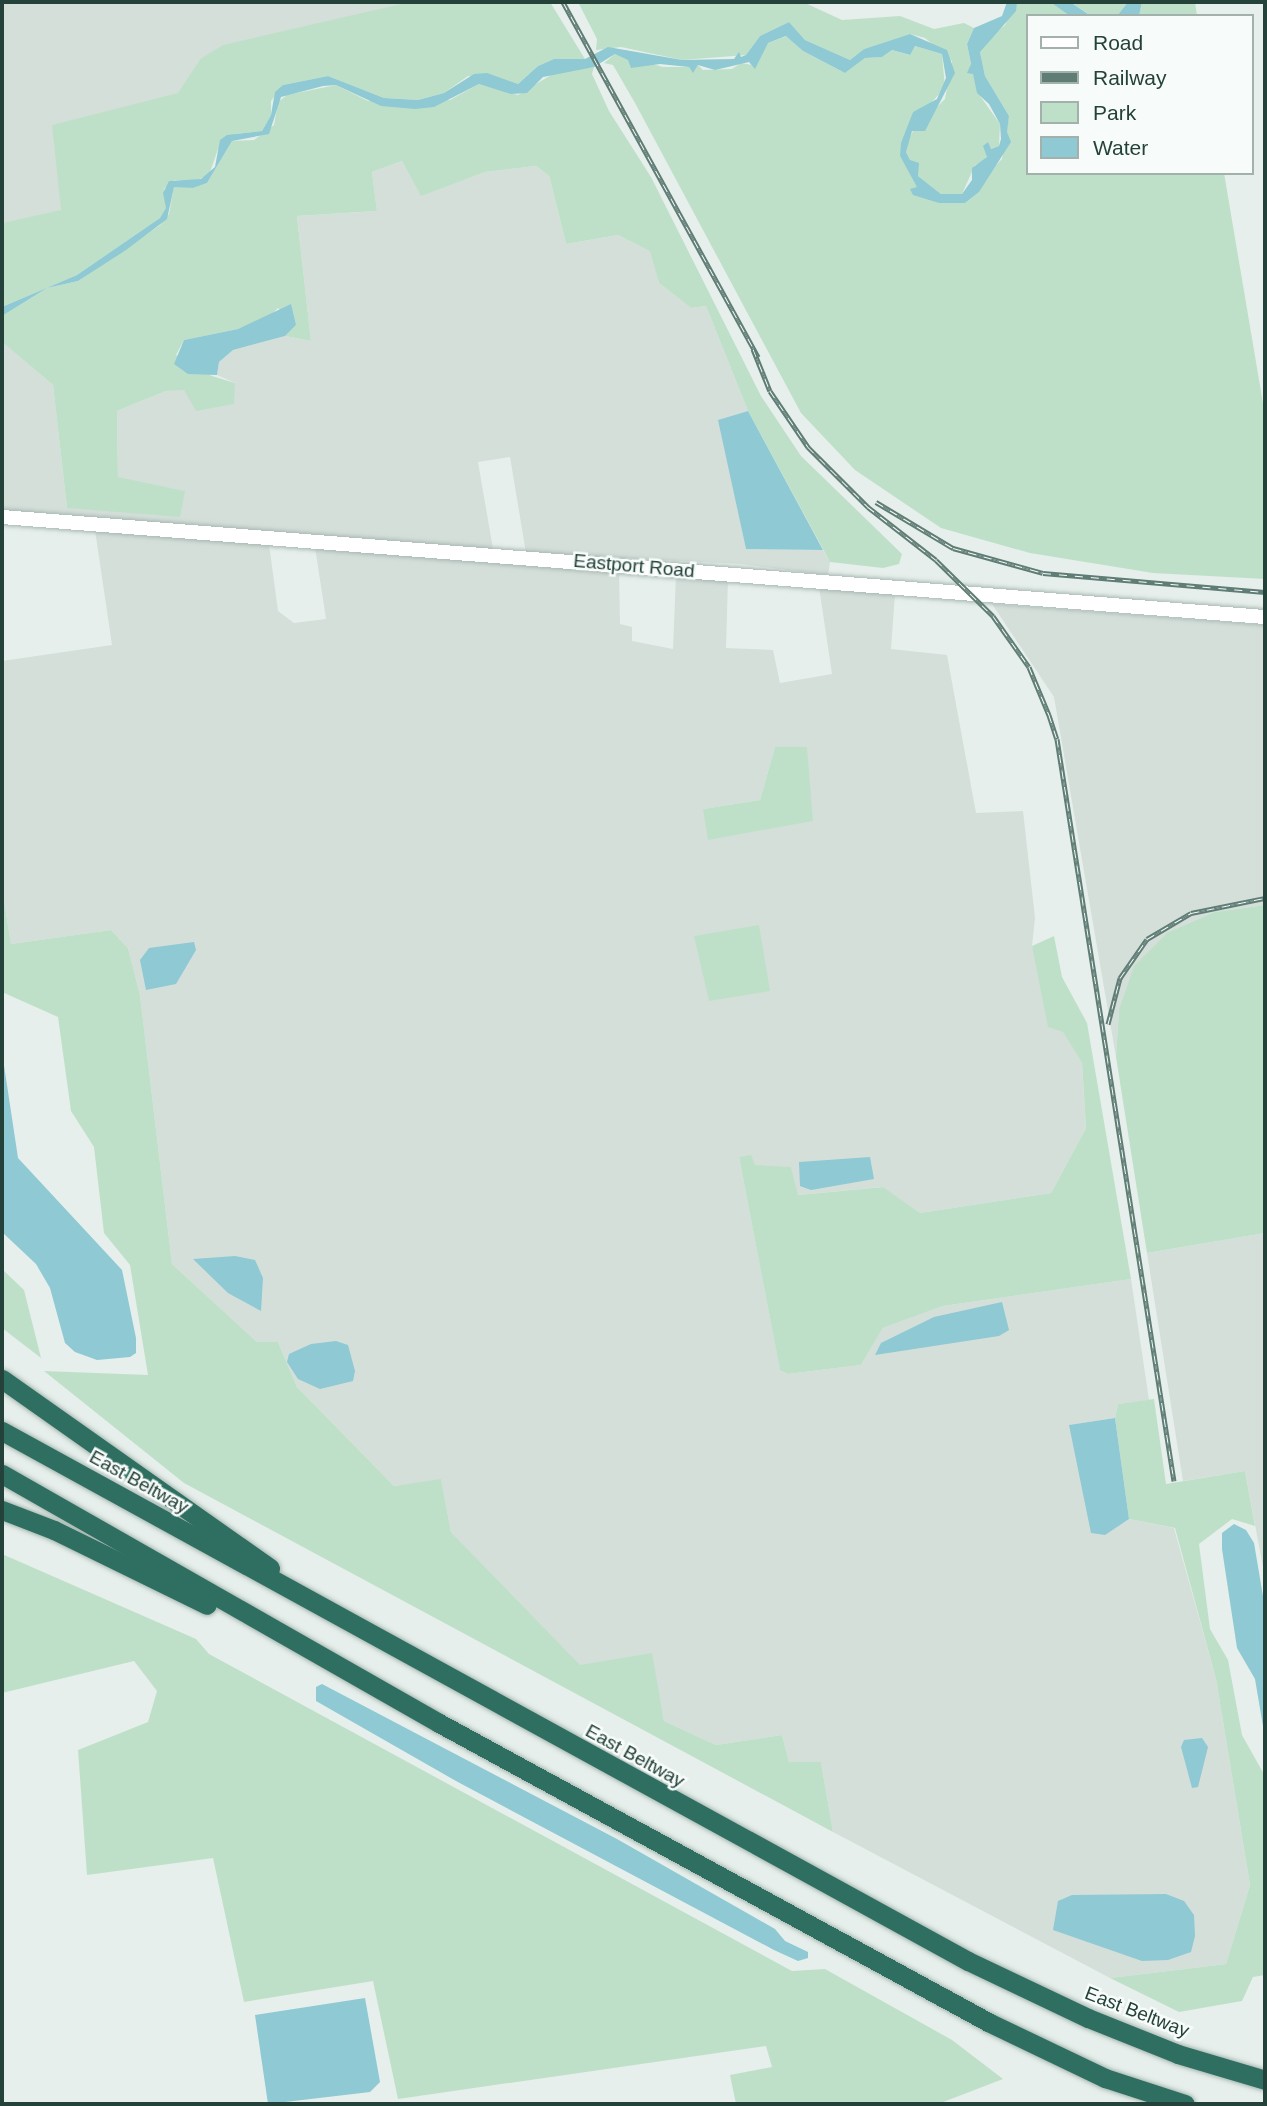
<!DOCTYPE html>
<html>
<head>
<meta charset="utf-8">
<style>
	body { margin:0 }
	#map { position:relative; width:1267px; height:2106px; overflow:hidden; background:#e6efeb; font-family:Helvetica,sans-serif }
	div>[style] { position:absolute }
	.built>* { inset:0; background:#d4dfda }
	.green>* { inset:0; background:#bfe0c8 }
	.water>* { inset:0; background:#8ec9d4 }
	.roads { filter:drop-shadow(0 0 2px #a8b8b2) drop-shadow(0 0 2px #a8b8b2) }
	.minor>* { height:14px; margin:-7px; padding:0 7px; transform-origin:7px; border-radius:7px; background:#fff }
	.highway>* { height:19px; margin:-9.5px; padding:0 9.5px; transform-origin:9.5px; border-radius:9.5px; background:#2f6f62 }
	.rail>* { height:5px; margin-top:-2.5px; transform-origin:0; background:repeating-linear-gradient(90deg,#f7fbf9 0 8px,#5f7d75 0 16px); box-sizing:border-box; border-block:2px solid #5f7d75 }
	span { translate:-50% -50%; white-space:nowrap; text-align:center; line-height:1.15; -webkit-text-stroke:5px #f7fbf9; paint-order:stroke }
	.street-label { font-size:19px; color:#24423a }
	.frame { position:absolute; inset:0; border:4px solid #24423a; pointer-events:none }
	.legend { position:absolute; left:1026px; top:14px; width:228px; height:161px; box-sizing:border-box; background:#f7fbf9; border:2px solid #a3b1ad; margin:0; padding:9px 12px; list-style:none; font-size:21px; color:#24423a }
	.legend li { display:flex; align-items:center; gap:14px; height:35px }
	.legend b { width:35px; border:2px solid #a3b1ad }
</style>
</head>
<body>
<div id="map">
	<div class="built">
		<div style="clip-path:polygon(2px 2px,410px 2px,200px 59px,179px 93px,150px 103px,61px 211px,2px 223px)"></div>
		<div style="clip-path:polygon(402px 161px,421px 195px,485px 172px,536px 166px,549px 176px,566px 244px,618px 235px,651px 251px,659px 283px,691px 308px,706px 306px,748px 411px,719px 420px,746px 549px,823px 550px,830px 562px,828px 575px,740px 564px,526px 553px,510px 457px,478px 462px,493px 549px,2px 510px,2px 342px,53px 385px,67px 508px,184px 491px,118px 478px,117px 411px,166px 391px,235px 383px,217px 375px,219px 362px,233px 350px,285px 336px,311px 341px,297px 216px,377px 211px,372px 172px)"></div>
		<div style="clip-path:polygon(evenodd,95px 530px,269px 544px,278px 611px,294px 623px,326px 619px,315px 547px,619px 571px,620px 624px,632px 627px,632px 641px,673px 649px,676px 575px,728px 579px,726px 648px,773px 650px,780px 683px,832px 674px,819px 587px,895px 594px,891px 649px,947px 655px,976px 813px,1023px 811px,1035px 918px,1032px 946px,1063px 1031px,1082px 1063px,1086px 1128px,1051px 1193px,920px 1213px,882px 1187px,797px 1195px,739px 1157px,780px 1369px,788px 1374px,861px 1365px,883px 1328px,943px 1306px,1131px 1279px,1149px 1400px,1118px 1404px,1115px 1418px,1070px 1425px,1105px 1534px,1129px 1519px,1174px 1528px,1216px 1679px,1250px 1885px,1226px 1964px,1110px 1978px,833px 1832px,821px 1762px,789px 1762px,782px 1735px,716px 1745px,664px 1721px,651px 1654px,580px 1666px,451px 1532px,441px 1480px,394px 1486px,297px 1387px,278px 1342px,257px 1342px,172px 1264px,140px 995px,128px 948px,111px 930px,11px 944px,2px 887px,2px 661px,112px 645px,95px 530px,775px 747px,813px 820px,703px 809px,760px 800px,775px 747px)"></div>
		<div style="clip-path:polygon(992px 604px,1265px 625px,1265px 905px,1215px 912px,1119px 1010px,1116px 1057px,1054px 697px)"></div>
		<div style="clip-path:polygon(1265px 1233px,1265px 1578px,1245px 1471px,1183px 1481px,1147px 1253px)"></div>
	</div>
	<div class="green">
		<div style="clip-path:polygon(410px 2px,550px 2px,585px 59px,554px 59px,538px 66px,518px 84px,468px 76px,444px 93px,418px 100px,384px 98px,328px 76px,283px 85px,271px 101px,271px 115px,262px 131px,236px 134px,218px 149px,209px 175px,195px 181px,174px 180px,164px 189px,167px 208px,160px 218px,77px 275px,2px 307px,2px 223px,61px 210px,52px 125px,178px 93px,200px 59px,223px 45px)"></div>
		<div style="clip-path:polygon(578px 2px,803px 2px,842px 20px,900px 16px,934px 29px,964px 23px,974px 28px,967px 44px,971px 65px,978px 93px,1000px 124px,999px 146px,990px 149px,984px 163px,975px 165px,962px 194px,941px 194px,918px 176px,906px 152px,907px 142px,913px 131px,945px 99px,952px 61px,925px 38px,910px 34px,864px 49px,850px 60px,805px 40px,789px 22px,760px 36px,746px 55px,682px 60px,621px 47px,596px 50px,597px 39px)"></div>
		<div style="clip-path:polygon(1017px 2px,1050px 2px,1070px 16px,1027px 16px,1027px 173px,1224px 173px,1265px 415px,1265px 579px,1153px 573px,1030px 553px,941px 528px,855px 470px,801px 413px,635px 103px,613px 65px,604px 63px,615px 54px,663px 67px,689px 67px,693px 72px,698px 65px,703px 70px,732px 69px,741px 63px,752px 65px,768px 43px,787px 36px,803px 51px,845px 73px,865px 58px,882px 57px,892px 50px,909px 55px,915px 46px,942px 54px,945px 88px,927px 107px,913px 112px,900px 156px,924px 195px,939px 203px,965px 203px,979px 192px,986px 175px,1002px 159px,1009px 116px,985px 76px,980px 52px,982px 44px,1005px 25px)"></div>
		<div style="clip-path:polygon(1070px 2px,1128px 2px,1117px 16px,1090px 15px)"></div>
		<div style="clip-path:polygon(1142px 2px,1195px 2px,1197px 16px,1139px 16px)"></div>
		<div style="clip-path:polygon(594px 67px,592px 74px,609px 111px,651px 177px,761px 396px,801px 456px,902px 554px,899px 564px,883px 568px,830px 562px,748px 411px,706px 306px,691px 308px,659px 283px,650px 251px,618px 235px,566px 244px,549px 176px,536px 166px,485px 172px,421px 196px,402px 161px,372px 172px,377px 211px,297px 216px,311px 341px,285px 336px,296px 325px,278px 308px,270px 316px,238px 329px,184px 340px,176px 355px,212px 376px,235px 383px,234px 404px,196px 411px,184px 390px,166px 391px,117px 411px,118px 477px,185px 491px,180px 517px,67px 508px,53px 385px,2px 342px,2px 316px,47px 288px,78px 281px,160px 225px,169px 214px,174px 186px,193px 188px,207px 183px,232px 141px,254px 140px,274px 125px,278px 102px,287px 95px,336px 85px,368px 101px,450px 100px,479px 84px,518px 95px,556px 72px)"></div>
		<div style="clip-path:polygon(775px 747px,807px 747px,813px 821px,708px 840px,703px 809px,760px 800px)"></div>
		<div style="clip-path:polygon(2px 887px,11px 944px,111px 930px,128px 948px,140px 995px,172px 1264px,257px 1342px,278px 1342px,297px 1387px,394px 1486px,441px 1479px,451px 1532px,580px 1665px,652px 1653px,664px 1721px,716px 1745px,782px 1735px,789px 1762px,821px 1762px,833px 1832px,184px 1483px,44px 1371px,148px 1375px,130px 1265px,104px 1233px,94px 1147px,71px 1111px,58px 1017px,2px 992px)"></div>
		<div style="clip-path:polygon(1265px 905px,1265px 1233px,1147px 1253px,1116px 1057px,1119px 1010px,1134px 966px,1167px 933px,1215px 912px)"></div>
		<div style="clip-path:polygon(759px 925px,770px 991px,709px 1001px,694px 936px)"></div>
		<div style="clip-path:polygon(1054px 936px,1062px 977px,1087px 1023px,1131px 1279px,943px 1306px,883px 1328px,861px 1365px,788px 1374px,780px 1370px,739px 1157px,751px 1155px,755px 1165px,791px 1167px,798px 1195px,883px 1187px,920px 1213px,1051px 1193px,1086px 1128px,1082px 1063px,1063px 1032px,1048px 1027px,1032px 946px)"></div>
		<div style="clip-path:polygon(2px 1269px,24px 1290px,41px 1358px,2px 1328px)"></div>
		<div style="clip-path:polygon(1154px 1399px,1166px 1484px,1245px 1471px,1255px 1526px,1232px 1519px,1199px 1544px,1210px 1629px,1228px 1660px,1242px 1735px,1265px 1776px,1265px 1975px,1253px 1977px,1242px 2001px,1179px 2012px,1110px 1978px,1226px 1964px,1250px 1885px,1216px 1679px,1175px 1528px,1129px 1519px,1115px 1418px,1118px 1404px)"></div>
		<div style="clip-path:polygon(2px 1554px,196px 1639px,209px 1654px,792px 1971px,825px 1969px,952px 2040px,1003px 2079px,938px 2104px,736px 2104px,730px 2075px,772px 2067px,766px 2046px,398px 2099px,373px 1981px,244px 2002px,213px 1858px,87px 1875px,78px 1750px,148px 1722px,157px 1691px,134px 1661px,2px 1693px)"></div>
	</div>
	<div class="water">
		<div style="clip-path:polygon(1007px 2px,1017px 2px,1016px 11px,980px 52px,985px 76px,1009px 116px,1007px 132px,1011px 142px,979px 192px,965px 203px,939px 203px,913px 195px,910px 189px,917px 187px,900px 156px,901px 143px,913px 112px,937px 99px,946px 78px,942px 54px,915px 46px,910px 55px,892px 50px,882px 57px,865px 58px,845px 73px,803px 51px,786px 36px,768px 43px,755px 69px,749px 62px,715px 70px,698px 65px,693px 73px,689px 67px,660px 64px,631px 68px,628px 60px,615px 54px,594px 67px,543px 77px,527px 93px,511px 94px,479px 84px,434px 107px,415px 109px,381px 106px,336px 85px,323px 86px,281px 97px,269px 134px,232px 141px,207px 183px,193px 188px,174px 187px,167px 219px,126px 250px,78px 281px,47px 288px,2px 316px,2px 307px,77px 275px,160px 218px,166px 208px,163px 193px,169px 181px,201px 179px,215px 167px,220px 140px,227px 135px,262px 131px,271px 115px,275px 92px,283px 85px,328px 76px,384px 98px,418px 100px,444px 93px,474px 74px,487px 73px,518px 84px,538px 66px,554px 59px,585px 59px,608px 47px,682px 60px,734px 59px,739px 52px,741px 57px,746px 55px,760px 36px,789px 22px,805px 40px,850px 60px,864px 49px,910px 34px,947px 50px,955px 73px,925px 131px,912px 131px,906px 152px,910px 160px,919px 163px,918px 176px,941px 194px,962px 194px,972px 180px,972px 168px,987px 157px,983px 146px,988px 142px,991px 149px,999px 146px,1001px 139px,1000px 124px,989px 104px,977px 93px,973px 74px,967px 73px,971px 64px,967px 44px,974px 28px,1002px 16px)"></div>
		<div style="clip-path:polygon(1050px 2px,1070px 2px,1091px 16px,1070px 16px)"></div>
		<div style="clip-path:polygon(1128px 2px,1142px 2px,1139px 16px,1117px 16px)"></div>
		<div style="clip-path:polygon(291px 304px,296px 325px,285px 336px,233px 350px,219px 362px,217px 375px,188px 374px,174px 364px,184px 340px,238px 329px)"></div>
		<div style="clip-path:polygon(748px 411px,823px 550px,746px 549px,718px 420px)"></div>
		<div style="clip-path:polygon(194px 942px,196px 950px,176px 984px,146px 990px,140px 960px,149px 948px)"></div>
		<div style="clip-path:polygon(2px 1052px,18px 1158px,122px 1270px,136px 1338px,136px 1353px,130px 1357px,97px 1360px,75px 1352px,65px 1343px,50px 1288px,36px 1264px,2px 1232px)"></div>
		<div style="clip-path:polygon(870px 1157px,874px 1179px,811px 1190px,800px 1186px,799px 1162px)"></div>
		<div style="clip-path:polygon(235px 1256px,255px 1260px,263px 1278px,261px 1311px,228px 1293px,193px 1259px)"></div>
		<div style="clip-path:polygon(1002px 1302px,1009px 1330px,999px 1336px,875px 1355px,881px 1343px,934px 1317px)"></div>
		<div style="clip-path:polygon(336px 1341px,348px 1345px,355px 1371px,353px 1381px,320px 1389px,298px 1379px,287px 1362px,289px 1354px,311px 1344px)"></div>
		<div style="clip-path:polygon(1115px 1418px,1129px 1519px,1105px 1535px,1091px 1533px,1069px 1425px)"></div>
		<div style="clip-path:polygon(1234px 1524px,1246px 1530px,1254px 1543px,1265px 1608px,1265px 1738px,1255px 1679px,1237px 1648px,1222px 1549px,1222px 1533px)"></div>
		<div style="clip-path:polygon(322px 1684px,617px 1839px,775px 1929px,785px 1941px,808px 1952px,808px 1958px,798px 1961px,774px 1950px,456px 1781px,316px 1701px,316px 1687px)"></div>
		<div style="clip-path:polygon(1202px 1738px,1208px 1747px,1198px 1787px,1192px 1788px,1181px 1747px,1184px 1740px)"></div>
		<div style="clip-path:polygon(1166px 1894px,1184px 1901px,1194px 1915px,1195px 1936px,1191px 1952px,1168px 1960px,1142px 1961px,1053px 1930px,1058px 1901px,1072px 1895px)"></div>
		<div style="clip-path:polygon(365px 1998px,380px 2082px,370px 2092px,268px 2104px,255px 2015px)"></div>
	</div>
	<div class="roads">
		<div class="minor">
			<div style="left:2px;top:517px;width:1267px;rotate:4.53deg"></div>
		</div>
		<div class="highway">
			<div style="left:2px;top:1379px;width:328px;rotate:35.2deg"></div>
			<div style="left:2px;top:1431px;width:1102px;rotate:28.75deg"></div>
			<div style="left:968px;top:1961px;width:133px;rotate:25.4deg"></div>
			<div style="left:1088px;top:2018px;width:97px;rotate:21.8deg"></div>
			<div style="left:1178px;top:2054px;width:91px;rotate:16.6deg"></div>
			<div style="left:2px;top:1474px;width:503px;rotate:29.67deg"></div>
			<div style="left:439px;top:1723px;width:625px;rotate:28.57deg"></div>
			<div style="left:988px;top:2022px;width:130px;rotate:25.6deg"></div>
			<div style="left:1105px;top:2078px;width:84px;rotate:18deg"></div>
			<div style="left:2px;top:1510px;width:56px;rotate:21deg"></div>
			<div style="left:54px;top:1530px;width:170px;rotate:26.1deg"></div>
		</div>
	</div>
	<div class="rail">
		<div style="left:563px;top:2px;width:405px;rotate:61.2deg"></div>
		<div style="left:753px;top:349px;width:45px;rotate:68deg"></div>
		<div style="left:770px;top:391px;width:68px;rotate:55.8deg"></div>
		<div style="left:808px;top:447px;width:85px;rotate:45deg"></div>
		<div style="left:868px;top:507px;width:86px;rotate:37.9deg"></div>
		<div style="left:936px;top:560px;width:80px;rotate:44.5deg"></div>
		<div style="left:993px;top:616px;width:62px;rotate:54.8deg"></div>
		<div style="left:1029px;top:667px;width:52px;rotate:67.4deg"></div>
		<div style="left:1049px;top:715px;width:25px;rotate:72deg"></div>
		<div style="left:1057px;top:739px;width:751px;rotate:81.04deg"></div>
		<div style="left:876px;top:502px;width:90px;rotate:30.9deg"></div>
		<div style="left:953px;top:548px;width:93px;rotate:15.5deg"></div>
		<div style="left:1043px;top:573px;width:223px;rotate:4.9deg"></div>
		<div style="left:1108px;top:1024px;width:48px;rotate:-75.4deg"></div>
		<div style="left:1120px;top:978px;width:47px;rotate:-55.3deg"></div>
		<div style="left:1147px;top:939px;width:51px;rotate:-30.6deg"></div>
		<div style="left:1191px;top:913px;width:76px;rotate:-11.5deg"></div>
	</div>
	<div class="street-label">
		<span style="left:634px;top:566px;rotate:5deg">Eastport Road</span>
		<span style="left:139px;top:1482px;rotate:29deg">East Beltway</span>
		<span style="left:635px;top:1756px;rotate:29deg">East Beltway</span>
		<span style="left:1137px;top:2012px;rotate:21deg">East Beltway</span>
	</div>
	<div class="frame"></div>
	<ul class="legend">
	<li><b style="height:9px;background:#fff"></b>Road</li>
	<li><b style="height:9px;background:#5f7d75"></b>Railway</li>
	<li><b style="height:19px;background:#bfe0c8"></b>Park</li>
	<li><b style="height:19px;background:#8ec9d4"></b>Water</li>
	</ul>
</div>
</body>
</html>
